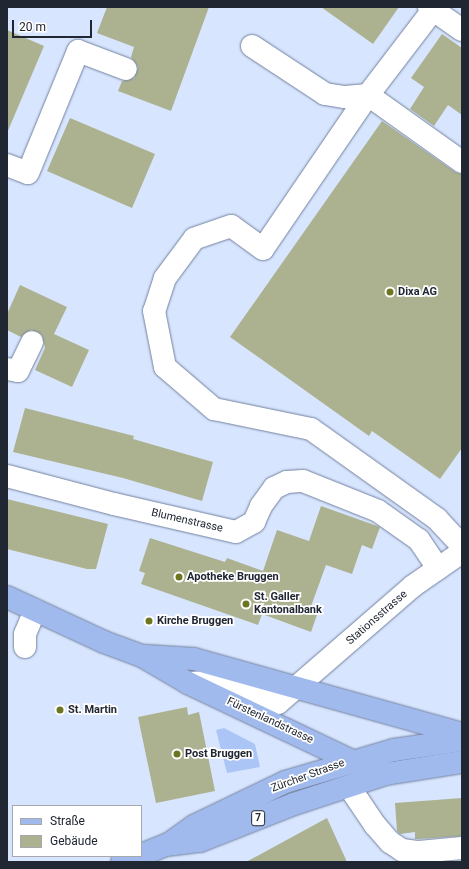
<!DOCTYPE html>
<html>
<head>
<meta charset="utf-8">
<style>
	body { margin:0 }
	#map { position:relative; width:469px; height:869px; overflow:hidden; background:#d8e5ff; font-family:Roboto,sans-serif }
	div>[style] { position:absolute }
	.green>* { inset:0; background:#abc5f7 }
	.building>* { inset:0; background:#acb28f }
	.roads { filter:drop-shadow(0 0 1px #72819e) drop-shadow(0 0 1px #72819e) }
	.minor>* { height:22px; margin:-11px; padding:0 11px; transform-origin:11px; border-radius:11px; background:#fff }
	.major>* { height:22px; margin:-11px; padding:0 11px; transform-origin:11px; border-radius:11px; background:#a1baee }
	.dots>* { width:11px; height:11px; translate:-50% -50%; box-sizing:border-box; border:2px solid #fff; border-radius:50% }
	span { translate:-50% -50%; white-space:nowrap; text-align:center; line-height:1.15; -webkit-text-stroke:3.5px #fff; paint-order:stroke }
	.shield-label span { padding:1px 3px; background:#fff; border:1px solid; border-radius:3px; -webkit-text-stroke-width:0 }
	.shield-label { font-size:10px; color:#202632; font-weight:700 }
	.poi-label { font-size:11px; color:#202632; font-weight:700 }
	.left { translate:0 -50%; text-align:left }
	.street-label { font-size:11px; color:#202632 }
	.frame { position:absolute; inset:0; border:8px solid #202632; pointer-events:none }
	.legend { position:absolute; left:12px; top:805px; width:130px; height:52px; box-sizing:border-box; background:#fff; border:1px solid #a6a8ad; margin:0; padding:5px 7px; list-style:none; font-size:12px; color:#202632 }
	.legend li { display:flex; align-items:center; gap:8px; height:20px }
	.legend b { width:20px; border:1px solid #a6a8ad }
	.scale { position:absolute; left:12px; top:20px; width:80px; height:18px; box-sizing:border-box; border:2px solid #202632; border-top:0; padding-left:5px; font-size:12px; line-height:14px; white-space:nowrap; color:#202632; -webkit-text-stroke:3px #fff; paint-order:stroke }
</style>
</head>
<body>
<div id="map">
	<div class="green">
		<div style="clip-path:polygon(224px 728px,255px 744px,260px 767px,227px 773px,216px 730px)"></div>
	</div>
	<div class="building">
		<div style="clip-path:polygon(107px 7px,209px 7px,171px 111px,118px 91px,122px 81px,134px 78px,138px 67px,131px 57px,134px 47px,97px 33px)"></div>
		<div style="clip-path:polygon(321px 7px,399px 7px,373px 44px)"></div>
		<div style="clip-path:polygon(7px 30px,44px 46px,7px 133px)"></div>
		<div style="clip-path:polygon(442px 34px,462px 48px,462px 115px,448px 105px,434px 126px,410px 109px,424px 87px,411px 78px)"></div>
		<div style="clip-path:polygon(70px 118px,155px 154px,132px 208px,47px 171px)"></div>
		<div style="clip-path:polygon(382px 121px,455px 172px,462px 174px,462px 448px,440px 479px,372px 431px,369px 436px,230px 337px)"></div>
		<div style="clip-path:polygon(20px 285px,67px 307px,54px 334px,89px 350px,72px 387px,35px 370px,45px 348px,42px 335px,31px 330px,21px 337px,7px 330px,7px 314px)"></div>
		<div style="clip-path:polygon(25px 408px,134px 436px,133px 439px,213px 462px,202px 501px,123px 478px,13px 452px)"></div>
		<div style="clip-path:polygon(7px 499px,108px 524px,96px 569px,87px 569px,7px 549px)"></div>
		<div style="clip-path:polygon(321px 506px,380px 527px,372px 549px,362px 545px,352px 574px,326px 565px,310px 609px,318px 612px,311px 632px,262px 614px,258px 625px,141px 584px,145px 573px,139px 571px,150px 538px,225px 562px,227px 558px,263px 571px,277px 530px,309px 541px)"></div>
		<div style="clip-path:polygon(187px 707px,188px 715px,199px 712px,215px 791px,156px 803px,138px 717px)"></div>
		<div style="clip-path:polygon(462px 798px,462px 836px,419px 839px,415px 839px,415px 832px,400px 834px,397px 831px,395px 803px)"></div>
		<div style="clip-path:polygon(327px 818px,347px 862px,246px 862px)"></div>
	</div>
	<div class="roads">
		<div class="minor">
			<div style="left:429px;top:7px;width:40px;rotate:34.9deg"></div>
			<div style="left:433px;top:10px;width:107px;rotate:127.4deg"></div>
			<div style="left:368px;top:95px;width:186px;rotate:124.3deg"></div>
			<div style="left:263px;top:249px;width:39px;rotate:-144deg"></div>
			<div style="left:231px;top:226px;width:39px;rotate:161deg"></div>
			<div style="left:194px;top:239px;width:49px;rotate:126.6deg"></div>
			<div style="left:165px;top:278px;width:35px;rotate:108deg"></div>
			<div style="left:154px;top:311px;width:57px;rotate:78.9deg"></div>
			<div style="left:165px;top:367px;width:65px;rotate:40.6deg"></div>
			<div style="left:214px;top:409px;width:99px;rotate:11.7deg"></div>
			<div style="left:311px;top:429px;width:155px;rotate:35.5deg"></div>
			<div style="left:437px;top:519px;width:37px;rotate:47deg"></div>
			<div style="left:252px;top:46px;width:87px;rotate:33.3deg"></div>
			<div style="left:325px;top:94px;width:20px;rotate:9deg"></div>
			<div style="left:345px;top:97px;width:23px;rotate:-5deg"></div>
			<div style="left:368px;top:95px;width:115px;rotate:35.5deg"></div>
			<div style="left:7px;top:165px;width:22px;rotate:21deg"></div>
			<div style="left:28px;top:173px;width:132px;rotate:-67.7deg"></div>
			<div style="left:78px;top:51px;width:51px;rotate:20.6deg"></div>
			<div style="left:7px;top:369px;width:11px;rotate:10deg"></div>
			<div style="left:18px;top:371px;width:32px;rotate:-64deg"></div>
			<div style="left:7px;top:476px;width:111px;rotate:14.7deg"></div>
			<div style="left:114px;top:504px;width:125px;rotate:12.9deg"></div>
			<div style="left:236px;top:532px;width:21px;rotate:-29deg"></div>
			<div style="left:254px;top:522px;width:17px;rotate:-66deg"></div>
			<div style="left:261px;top:506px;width:22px;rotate:-54deg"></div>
			<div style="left:274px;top:488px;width:14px;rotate:-25deg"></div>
			<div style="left:287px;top:482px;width:16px;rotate:-4deg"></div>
			<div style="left:303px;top:481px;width:81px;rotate:21.8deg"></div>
			<div style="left:378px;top:511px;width:50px;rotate:35.3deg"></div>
			<div style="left:419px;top:540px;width:34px;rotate:56deg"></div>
			<div style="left:25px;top:647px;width:13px;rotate:-90deg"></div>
			<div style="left:25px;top:634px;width:26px;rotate:-67deg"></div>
			<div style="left:188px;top:683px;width:20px;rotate:-3deg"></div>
			<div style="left:208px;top:682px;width:73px;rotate:16.7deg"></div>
			<div style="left:278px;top:703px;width:179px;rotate:-40.9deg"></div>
			<div style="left:413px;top:586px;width:60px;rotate:-34.8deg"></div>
			<div style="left:350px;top:788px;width:45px;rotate:56deg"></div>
			<div style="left:375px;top:825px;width:23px;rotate:49deg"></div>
			<div style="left:390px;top:842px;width:14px;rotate:34deg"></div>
			<div style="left:402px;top:850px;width:17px;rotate:7deg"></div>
			<div style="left:419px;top:852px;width:43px;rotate:-5.3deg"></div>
		</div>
		<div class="major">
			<div style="left:7px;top:597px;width:107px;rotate:24.9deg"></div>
			<div style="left:104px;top:642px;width:40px;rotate:20.2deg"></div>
			<div style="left:142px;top:656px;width:53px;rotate:30.4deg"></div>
			<div style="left:188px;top:683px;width:182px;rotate:25.4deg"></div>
			<div style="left:352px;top:761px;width:36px;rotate:21deg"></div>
			<div style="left:146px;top:656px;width:48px;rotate:3.6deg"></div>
			<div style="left:194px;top:659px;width:278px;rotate:15.6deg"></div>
			<div style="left:169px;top:844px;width:31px;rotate:-36deg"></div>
			<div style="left:194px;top:826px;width:101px;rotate:-25.8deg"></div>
			<div style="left:285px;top:782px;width:114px;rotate:-16.4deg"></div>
			<div style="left:394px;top:750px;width:69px;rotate:-8.4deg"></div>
			<div style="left:141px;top:855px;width:27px;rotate:-22deg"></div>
			<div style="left:166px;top:845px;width:34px;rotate:-7deg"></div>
			<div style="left:200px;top:841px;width:101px;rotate:-21.5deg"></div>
			<div style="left:294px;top:804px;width:97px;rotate:-18.1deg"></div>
			<div style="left:386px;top:774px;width:77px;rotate:-9deg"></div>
			<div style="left:122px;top:862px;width:17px;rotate:-21deg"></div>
		</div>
	</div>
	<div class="dots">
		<div style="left:390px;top:292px;background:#6c751f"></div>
		<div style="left:179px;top:577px;background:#6c751f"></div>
		<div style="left:246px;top:604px;background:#6c751f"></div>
		<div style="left:149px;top:621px;background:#6c751f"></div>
		<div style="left:60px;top:710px;background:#6c751f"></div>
		<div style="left:177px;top:754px;background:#6c751f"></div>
	</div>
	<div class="shield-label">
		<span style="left:258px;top:818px">7</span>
	</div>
	<div class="poi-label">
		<span class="left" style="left:398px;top:292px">Dixa AG</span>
		<span class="left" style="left:187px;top:577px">Apotheke Bruggen</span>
		<span class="left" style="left:254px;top:604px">St. Galler<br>Kantonalbank</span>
		<span class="left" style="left:157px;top:621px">Kirche Bruggen</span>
		<span class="left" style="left:68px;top:710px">St. Martin</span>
		<span class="left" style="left:185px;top:754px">Post Bruggen</span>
	</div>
	<div class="street-label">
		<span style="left:187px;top:521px;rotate:13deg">Blumenstrasse</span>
		<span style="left:377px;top:618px;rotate:-41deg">Stationsstrasse</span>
		<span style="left:270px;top:721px;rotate:25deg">Fürstenlandstrasse</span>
		<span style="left:308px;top:776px;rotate:-20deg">Zürcher Strasse</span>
	</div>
	<div class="frame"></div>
	<ul class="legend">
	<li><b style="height:5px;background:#a1baee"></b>Straße</li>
	<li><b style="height:11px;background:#acb28f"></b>Gebäude</li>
	</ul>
	<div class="scale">20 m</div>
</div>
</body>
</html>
